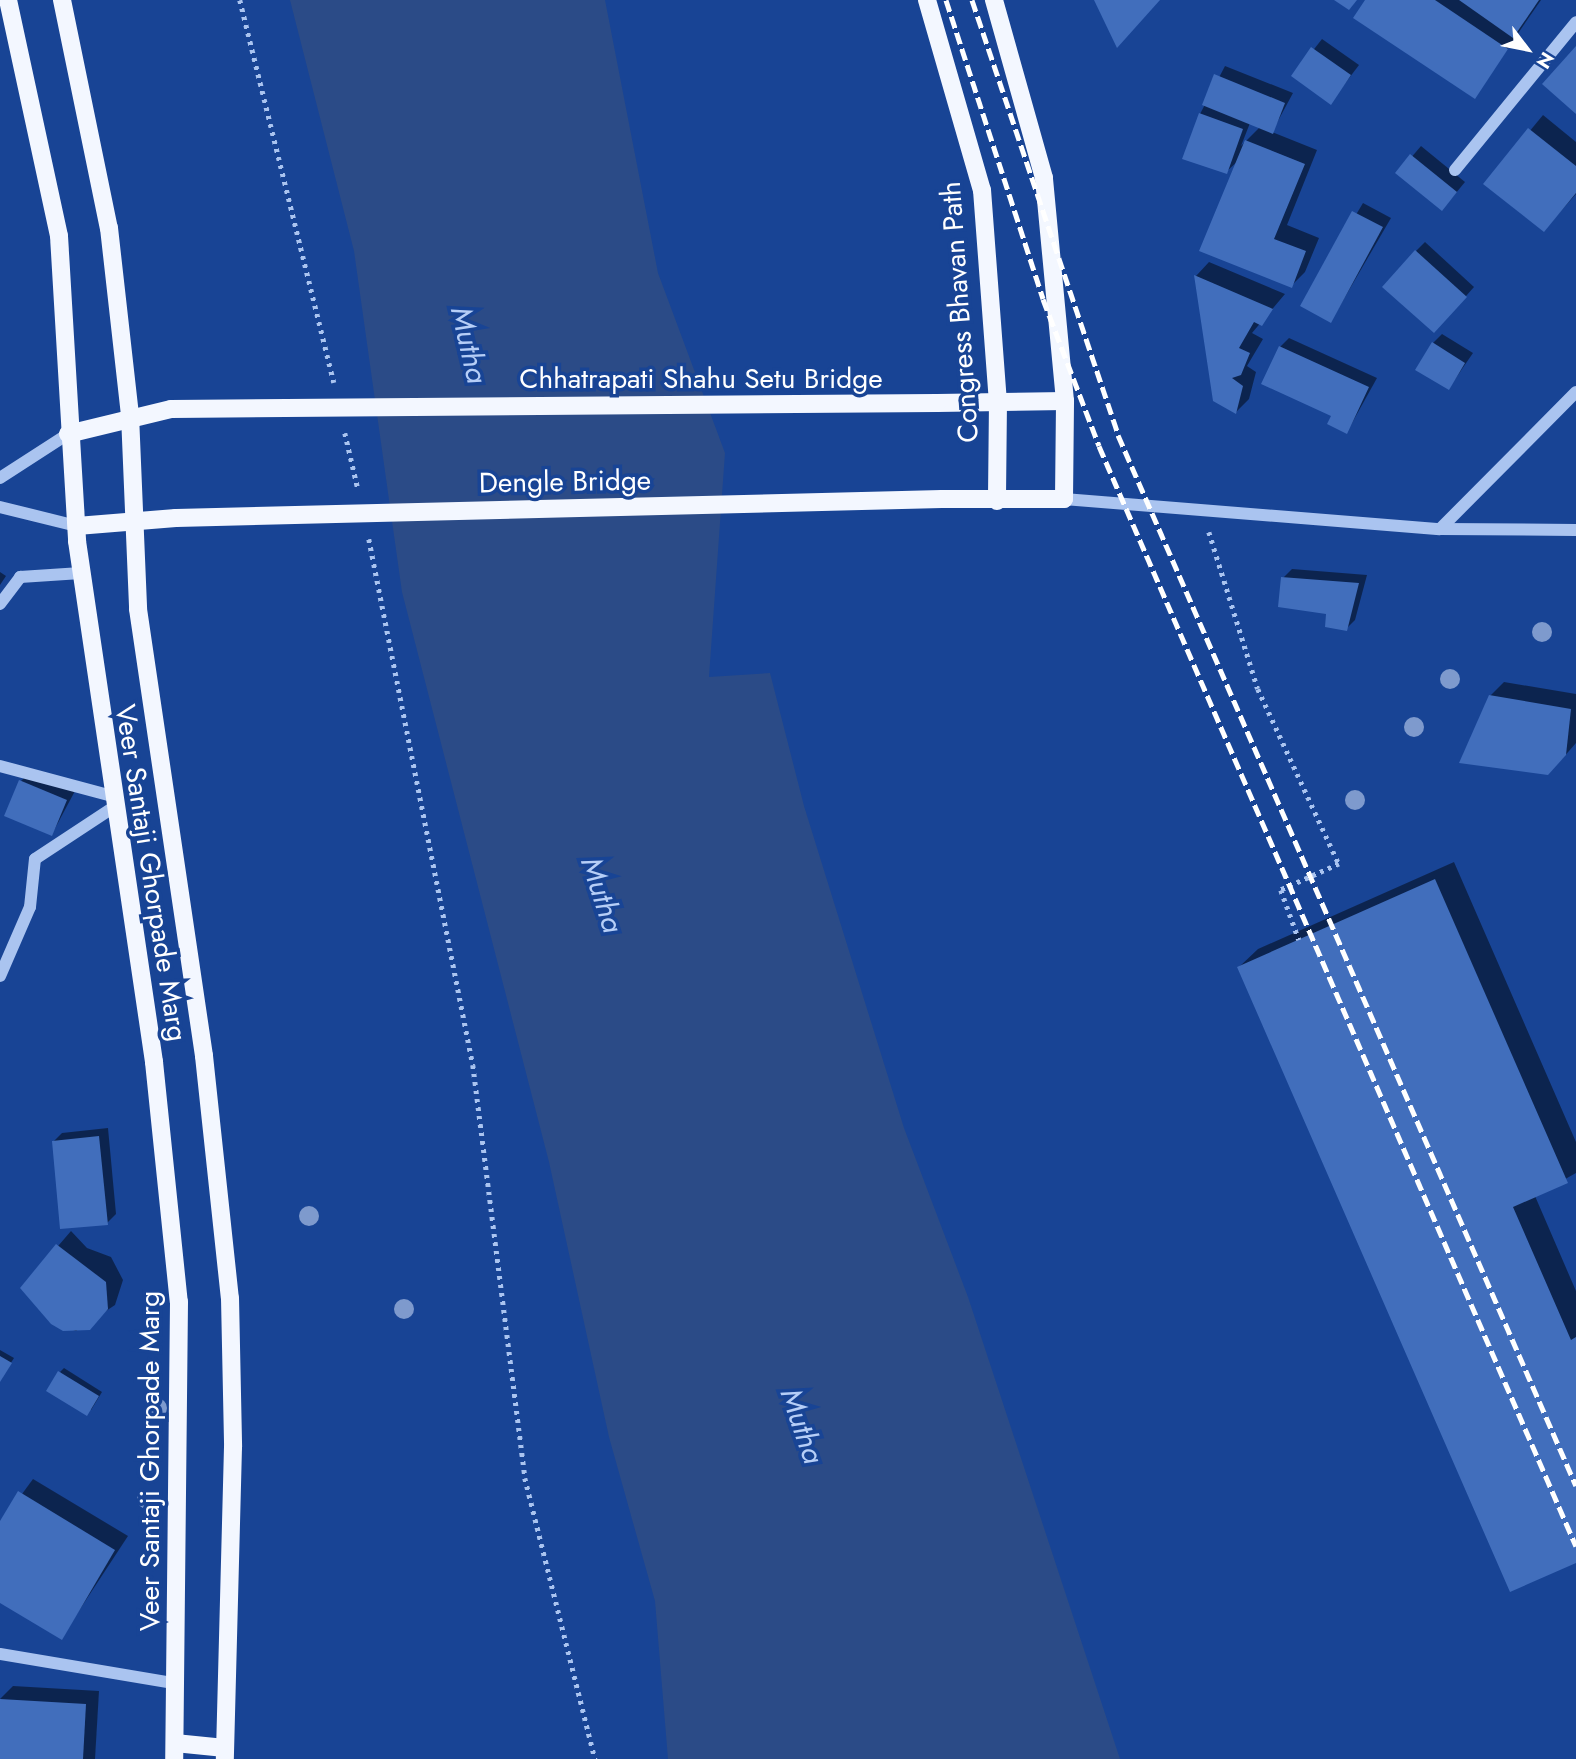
<!DOCTYPE html>
<html>
<head>
<meta charset="utf-8">
<style>
	body { margin:0 }
	#map { position:relative; width:1576px; height:1759px; overflow:hidden; background:#184495; font-family:Jost,sans-serif }
	div>[style] { position:absolute }
	.water>* { inset:0; background:#2b4b87 }
	.shadow>* { inset:0; background:#0007 }
	.building>* { inset:0; background:#416ebc }
	.path>* { height:4.5px; margin-top:-2.25px; transform-origin:0; background:repeating-linear-gradient(90deg,#aac4f0 0 3.5px,transparent 0 8.5px) }
	.minor>* { height:12px; margin:-6px; padding:0 6px; transform-origin:6px; border-radius:6px; background:#aac4f0 }
	.major>* { height:18px; margin:-9px; padding:0 9px; transform-origin:9px; border-radius:9px; background:#f3f7ff }
	.rail>* { height:5px; margin-top:-2.5px; transform-origin:0; background:repeating-linear-gradient(90deg,#fff 0 12px,transparent 0 17px) }
	.major-bridge>* { height:18px; margin:-9px; padding:0 9px; transform-origin:9px; border-radius:9px; background:#f3f7ff }
	.trees>* { width:20px; height:20px; margin:-10px; border-radius:50%; background:#7e9acd }
	span { translate:-50% -50%; white-space:nowrap; text-align:center; line-height:1.15; -webkit-text-stroke:7px #184495; paint-order:stroke }
	.street-label { font-size:28px; color:#fff }
	.water-label { font-size:30px; color:#b6cef7; font-style:italic }
	.north { position:absolute; left:1492px; top:14px; width:70px; height:70px; -webkit-text-stroke:5px #184495; paint-order:stroke; rotate:122deg; font-size:19px; font-weight:700; line-height:28px; text-align:center; color:#fff }
	.north::after { content:''; display:block; margin:auto; width:24px; height:32px; background:#fff; clip-path:polygon(50% 0,100% 100%,50% 72%,0 100%) }
</style>
</head>
<body>
<div id="map">
	<div class="water">
		<div style="clip-path:polygon(290px 0,605px 0,658px 273px,725px 453px,709px 677px,770px 673px,804px 806px,904px 1128px,968px 1297px,1120px 1759px,668px 1759px,655px 1601px,609px 1437px,549px 1162px,402px 592px,354px 251px)"></div>
	</div>
	<div class="shadow">
		<div style="clip-path:polygon(1367px 0,1541px 0,1474px 97px)"></div>
		<div style="clip-path:polygon(1322px 39px,1359px 65px,1331px 102px,1293px 76px)"></div>
		<div style="clip-path:polygon(evenodd,1225px 66px,1293px 93px,1272px 132px,1317px 150px,1287px 225px,1319px 238px,1305px 272px,1291px 286px,1239px 160px,1226px 172px,1200px 114px,1225px 66px,1250px 123px,1260px 127px,1241px 146px,1250px 123px)"></div>
		<div style="clip-path:polygon(1543px 115px,1576px 142px,1576px 194px,1544px 230px,1486px 184px)"></div>
		<div style="clip-path:polygon(1421px 146px,1465px 182px,1451px 199px,1398px 173px)"></div>
		<div style="clip-path:polygon(1363px 203px,1391px 218px,1331px 321px,1302px 305px)"></div>
		<div style="clip-path:polygon(1425px 242px,1474px 287px,1443px 322px,1416px 251px)"></div>
		<div style="clip-path:polygon(1209px 262px,1285px 294px,1252px 333px,1263px 339px,1247px 366px,1256px 372px,1249px 399px,1236px 412px,1214px 399px,1196px 276px)"></div>
		<div style="clip-path:polygon(1442px 334px,1473px 353px,1449px 388px,1433px 343px)"></div>
		<div style="clip-path:polygon(1289px 338px,1377px 378px,1347px 432px,1280px 347px)"></div>
		<div style="clip-path:polygon(1292px 569px,1367px 575px,1355px 620px,1346px 629px,1283px 578px)"></div>
		<div style="clip-path:polygon(0 572px,6px 576px,0 585px)"></div>
		<div style="clip-path:polygon(1504px 682px,1576px 694px,1576px 743px,1562px 759px,1490px 696px)"></div>
		<div style="clip-path:polygon(30px 772px,75px 791px,52px 834px,21px 781px)"></div>
		<div style="clip-path:polygon(1454px 862px,1576px 1142px,1576px 1173px,1535px 1196px,1576px 1291px,1576px 1561px,1239px 967px,1258px 949px)"></div>
		<div style="clip-path:polygon(108px 1128px,116px 1214px,107px 1223px,53px 1142px,62px 1133px)"></div>
		<div style="clip-path:polygon(71px 1231px,87px 1248px,111px 1257px,123px 1280px,115px 1305px,76px 1331px,52px 1323px,22px 1288px)"></div>
		<div style="clip-path:polygon(0 1350px,14px 1358px,0 1380px)"></div>
		<div style="clip-path:polygon(64px 1368px,102px 1392px,91px 1410px,60px 1372px)"></div>
		<div style="clip-path:polygon(33px 1479px,128px 1536px,61px 1638px,0 1601px,0 1524px)"></div>
		<div style="clip-path:polygon(13px 1686px,99px 1691px,95px 1759px,0 1759px,0 1699px)"></div>
	</div>
	<div class="building">
		<div style="clip-path:polygon(1094px 0,1160px 0,1117px 48px)"></div>
		<div style="clip-path:polygon(1334px 0,1357px 0,1349px 10px)"></div>
		<div style="clip-path:polygon(1365px 0,1435px 0,1508px 49px,1475px 99px,1353px 18px)"></div>
		<div style="clip-path:polygon(1459px 0,1539px 0,1513px 38px)"></div>
		<div style="clip-path:polygon(1576px 46px,1576px 114px,1542px 84px)"></div>
		<div style="clip-path:polygon(1311px 47px,1351px 75px,1331px 105px,1291px 76px)"></div>
		<div style="clip-path:polygon(1214px 74px,1285px 103px,1273px 134px,1202px 105px)"></div>
		<div style="clip-path:polygon(1199px 113px,1243px 129px,1227px 174px,1182px 159px)"></div>
		<div style="clip-path:polygon(1528px 128px,1576px 166px,1576px 193px,1544px 232px,1483px 184px)"></div>
		<div style="clip-path:polygon(1245px 140px,1305px 164px,1274px 239px,1306px 251px,1292px 288px,1199px 251px)"></div>
		<div style="clip-path:polygon(1410px 154px,1457px 192px,1442px 211px,1395px 173px)"></div>
		<div style="clip-path:polygon(1352px 211px,1383px 227px,1331px 323px,1300px 306px)"></div>
		<div style="clip-path:polygon(1415px 250px,1467px 297px,1434px 333px,1382px 287px)"></div>
		<div style="clip-path:polygon(1194px 275px,1273px 309px,1262px 326px,1254px 322px,1239px 348px,1250px 353px,1241px 375px,1232px 378px,1243px 386px,1236px 414px,1213px 401px)"></div>
		<div style="clip-path:polygon(1432px 342px,1465px 363px,1449px 390px,1415px 370px)"></div>
		<div style="clip-path:polygon(1279px 346px,1369px 387px,1347px 434px,1327px 424px,1331px 416px,1261px 384px)"></div>
		<div style="clip-path:polygon(1281px 577px,1359px 583px,1347px 631px,1325px 627px,1326px 614px,1278px 607px)"></div>
		<div style="clip-path:polygon(1489px 695px,1571px 709px,1566px 755px,1548px 775px,1459px 763px)"></div>
		<div style="clip-path:polygon(19px 780px,67px 800px,52px 836px,4px 816px)"></div>
		<div style="clip-path:polygon(1435px 879px,1568px 1183px,1513px 1207px,1571px 1340px,1576px 1337px,1576px 1563px,1510px 1592px,1237px 967px)"></div>
		<div style="clip-path:polygon(99px 1136px,108px 1225px,60px 1229px,52px 1141px)"></div>
		<div style="clip-path:polygon(56px 1244px,106px 1282px,108px 1309px,90px 1330px,63px 1331px,51px 1324px,20px 1288px)"></div>
		<div style="clip-path:polygon(0 1356px,12px 1363px,0 1382px)"></div>
		<div style="clip-path:polygon(58px 1371px,99px 1396px,87px 1416px,46px 1391px)"></div>
		<div style="clip-path:polygon(18px 1491px,115px 1550px,62px 1640px,0 1603px,0 1521px)"></div>
		<div style="clip-path:polygon(0 1699px,86px 1704px,83px 1759px,0 1759px)"></div>
	</div>
	<div class="path">
		<div style="left:240px;top:0;width:394px;rotate:76.2deg"></div>
		<div style="left:345px;top:433px;width:57px;rotate:76.9deg"></div>
		<div style="left:1209px;top:532px;width:164px;rotate:72.7deg"></div>
		<div style="left:1258px;top:689px;width:193px;rotate:65.2deg"></div>
		<div style="left:1339px;top:864px;width:64px;rotate:155.9deg"></div>
		<div style="left:1281px;top:890px;width:53px;rotate:70.2deg"></div>
		<div style="left:369px;top:539px;width:536px;rotate:78.82deg"></div>
		<div style="left:473px;top:1065px;width:416px;rotate:82.8deg"></div>
		<div style="left:525px;top:1478px;width:290px;rotate:76deg"></div>
	</div>
	<div class="minor">
		<div style="left:1455px;top:170px;width:191px;rotate:-50.7deg"></div>
		<div style="left:0;top:478px;width:81px;rotate:-32.9deg"></div>
		<div style="left:1064px;top:499px;width:377px;rotate:4.6deg"></div>
		<div style="left:1440px;top:529px;width:136px;rotate:0.4deg"></div>
		<div style="left:0;top:507px;width:79px;rotate:13.9deg"></div>
		<div style="left:1440px;top:529px;width:193px;rotate:-45.2deg"></div>
		<div style="left:0;top:604px;width:34px;rotate:-53deg"></div>
		<div style="left:20px;top:577px;width:61px;rotate:-3.8deg"></div>
		<div style="left:0;top:766px;width:116px;rotate:15deg"></div>
		<div style="left:0;top:976px;width:75px;rotate:-66.5deg"></div>
		<div style="left:30px;top:907px;width:48px;rotate:-84.1deg"></div>
		<div style="left:35px;top:859px;width:95px;rotate:-33.4deg"></div>
		<div style="left:0;top:1654px;width:176px;rotate:9.5deg"></div>
	</div>
	<div class="major">
		<div style="left:8px;top:0;width:241px;rotate:77.8deg"></div>
		<div style="left:59px;top:236px;width:306px;rotate:86.6deg"></div>
		<div style="left:77px;top:541px;width:527px;rotate:81.59deg"></div>
		<div style="left:154px;top:1062px;width:241px;rotate:84.1deg"></div>
		<div style="left:179px;top:1302px;width:457px;rotate:90.6deg"></div>
		<div style="left:62px;top:0;width:233px;rotate:78.4deg"></div>
		<div style="left:109px;top:228px;width:188px;rotate:83.6deg"></div>
		<div style="left:130px;top:415px;width:194px;rotate:87.6deg"></div>
		<div style="left:138px;top:609px;width:452px;rotate:81.6deg"></div>
		<div style="left:204px;top:1056px;width:243px;rotate:83.9deg"></div>
		<div style="left:230px;top:1298px;width:149px;rotate:88.8deg"></div>
		<div style="left:233px;top:1447px;width:312px;rotate:91.5deg"></div>
		<div style="left:927px;top:0;width:198px;rotate:73.9deg"></div>
		<div style="left:982px;top:190px;width:212px;rotate:85.7deg"></div>
		<div style="left:998px;top:401px;width:100px;rotate:90.6deg"></div>
		<div style="left:937px;top:403px;width:128px;rotate:-0.9deg"></div>
		<div style="left:68px;top:434px;width:106px;rotate:-13.6deg"></div>
		<div style="left:942px;top:499px;width:122px"></div>
		<div style="left:1064px;top:499px;width:98px;rotate:-89.4deg"></div>
		<div style="left:1065px;top:401px;width:224px;rotate:-95.4deg"></div>
		<div style="left:1044px;top:178px;width:185px;rotate:-105.7deg"></div>
		<div style="left:77px;top:526px;width:99px;rotate:-4.6deg"></div>
		<div style="left:175px;top:1743px;width:50px;rotate:5.7deg"></div>
	</div>
	<div class="rail">
		<div style="left:946px;top:0;width:314px;rotate:72deg"></div>
		<div style="left:1043px;top:299px;width:157px;rotate:69.1deg"></div>
		<div style="left:1099px;top:446px;width:1199px;rotate:66.56deg"></div>
		<div style="left:972px;top:0;width:459px;rotate:71.4deg"></div>
		<div style="left:1118px;top:435px;width:1146px;rotate:66.45deg"></div>
	</div>
	<div class="major-bridge">
		<div style="left:171px;top:409px;width:766px;rotate:-0.45deg"></div>
		<div style="left:176px;top:518px;width:766px;rotate:-1.42deg"></div>
	</div>
	<div class="trees">
		<div style="left:1542px;top:632px"></div>
		<div style="left:1450px;top:679px"></div>
		<div style="left:1414px;top:727px"></div>
		<div style="left:1355px;top:800px"></div>
		<div style="left:309px;top:1216px"></div>
		<div style="left:404px;top:1309px"></div>
		<div style="left:157px;top:1408px"></div>
		<div style="left:147px;top:1499px"></div>
	</div>
	<div class="street-label">
		<span style="left:960px;top:312px;rotate:-94deg">Congress Bhavan Path</span>
		<span style="left:701px;top:379px">Chhatrapati Shahu Setu Bridge</span>
		<span style="left:565px;top:482px;rotate:-1deg">Dengle Bridge</span>
		<span style="left:151px;top:873px;rotate:81deg">Veer Santaji Ghorpade Marg</span>
		<span style="left:150px;top:1461px;rotate:-90deg">Veer Santaji Ghorpade Marg</span>
	</div>
	<div class="water-label">
		<span style="left:469px;top:345px;rotate:77deg">Mutha</span>
		<span style="left:602px;top:895px;rotate:72deg">Mutha</span>
		<span style="left:802px;top:1426px;rotate:71deg">Mutha</span>
	</div>
	<div class="north">N</div>
</div>
</body>
</html>
